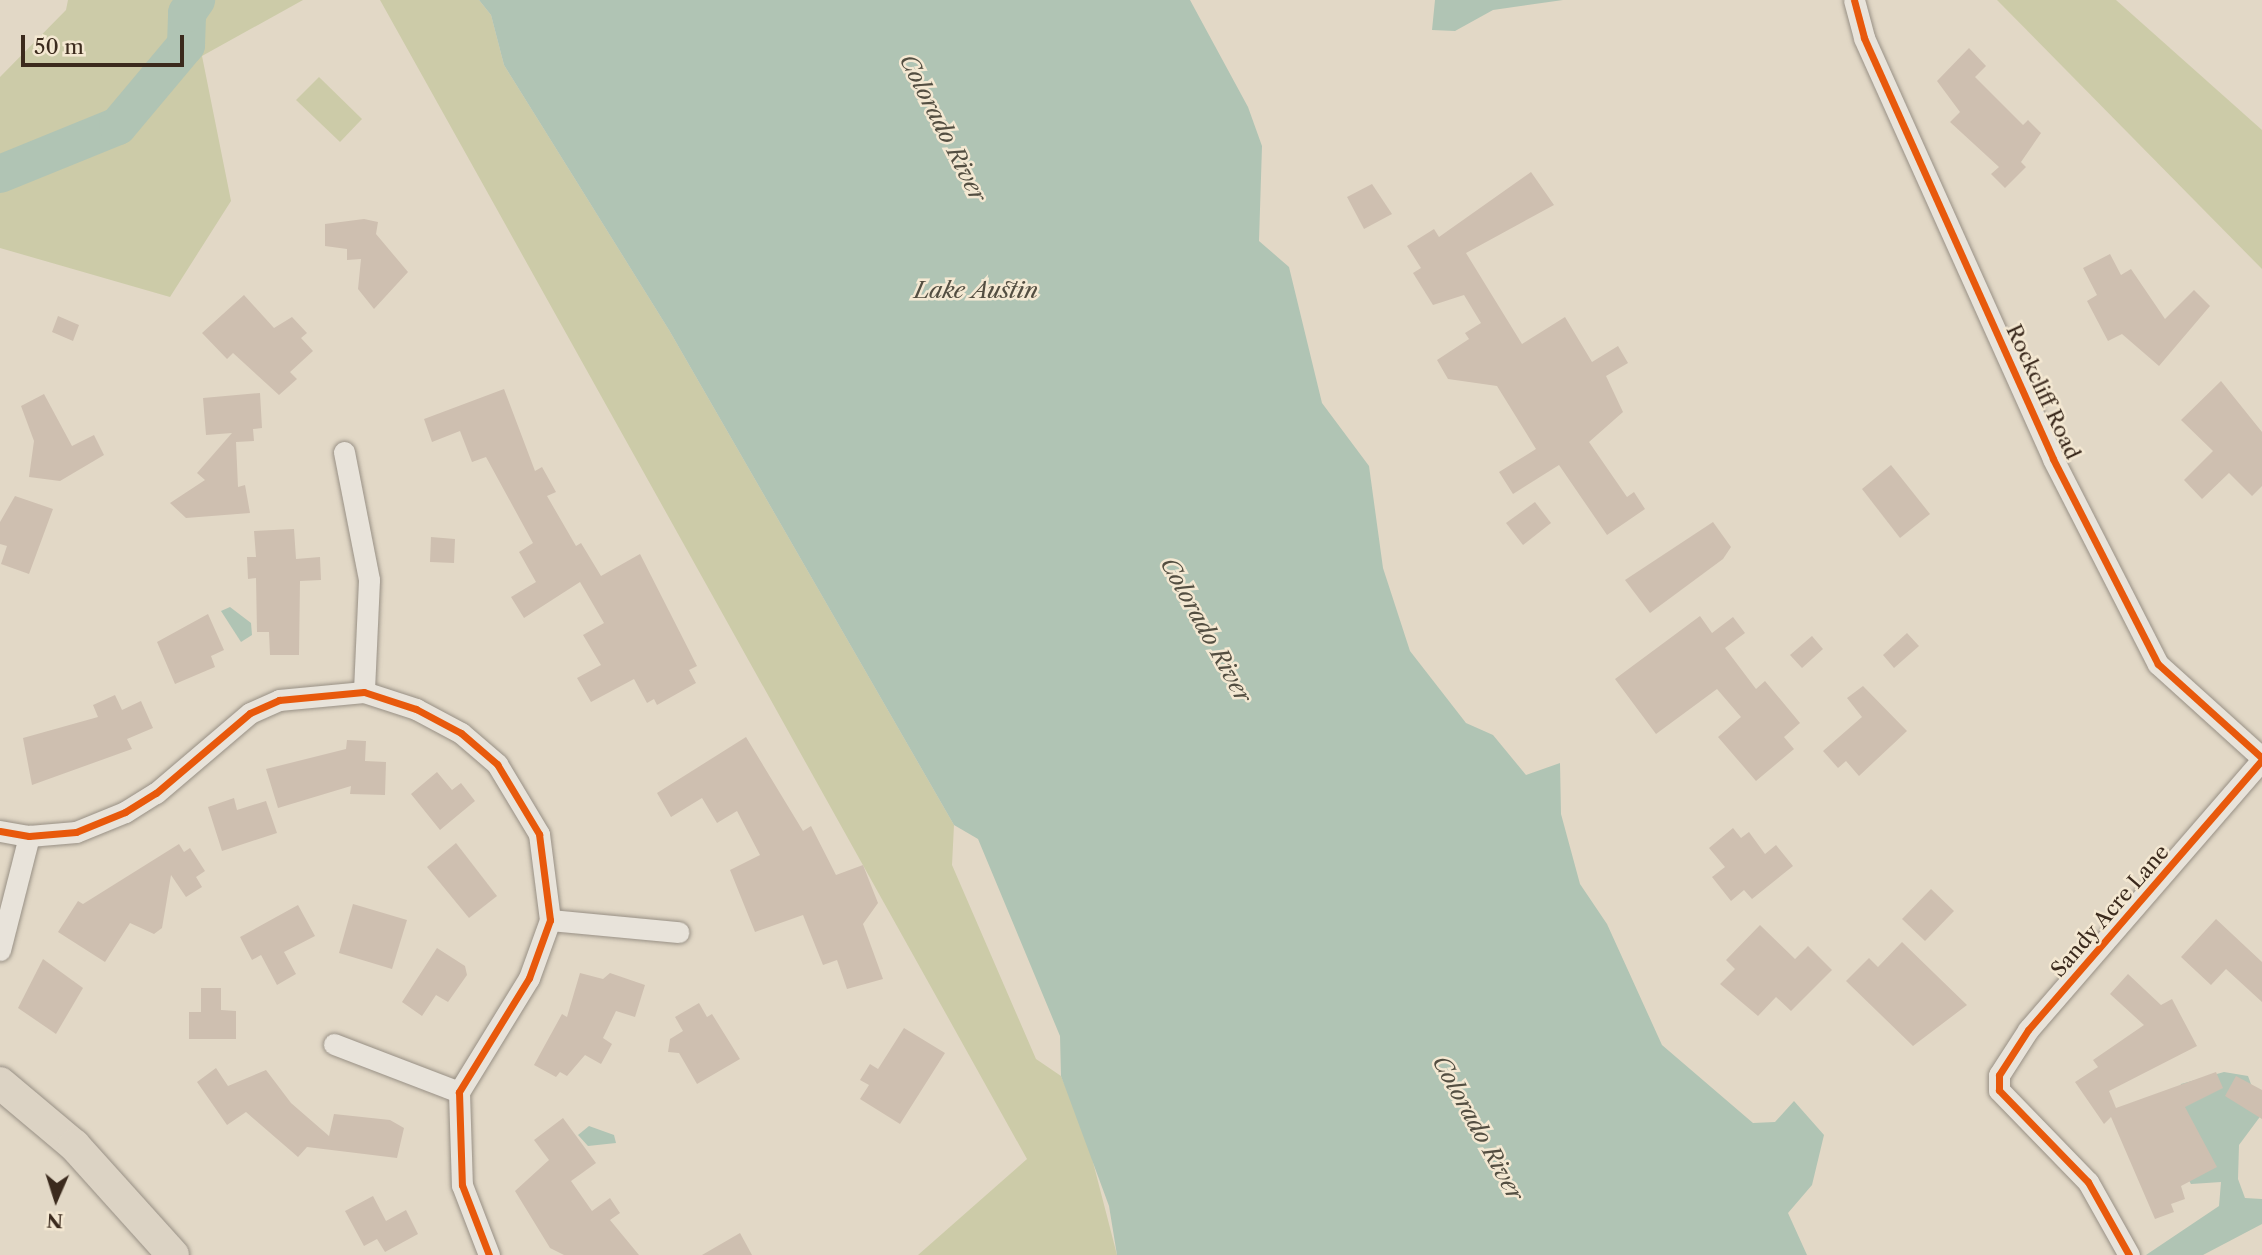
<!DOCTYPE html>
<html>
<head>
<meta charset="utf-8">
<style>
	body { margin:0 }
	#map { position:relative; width:2262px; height:1255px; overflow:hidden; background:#e2d8c6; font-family:"Libre Caslon Text",serif }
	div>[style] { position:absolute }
	.green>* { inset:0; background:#cccba8 }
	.water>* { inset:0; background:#b0c4b4 }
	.river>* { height:38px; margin:-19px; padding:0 19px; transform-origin:19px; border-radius:19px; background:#b0c4b4 }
	.building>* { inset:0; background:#cebfb0 }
	.roads { filter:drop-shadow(0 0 2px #989085) drop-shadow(0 0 2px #989085) }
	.street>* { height:21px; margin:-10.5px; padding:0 10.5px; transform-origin:10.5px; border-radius:10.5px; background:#e8e3da }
	.primary>* { height:32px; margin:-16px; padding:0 16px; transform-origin:16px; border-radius:16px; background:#dcd3c4 }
	.cycleway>* { height:7px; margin:-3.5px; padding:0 3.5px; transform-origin:3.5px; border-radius:3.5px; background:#e8590c }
	span { translate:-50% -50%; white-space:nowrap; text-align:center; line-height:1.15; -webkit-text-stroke:5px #f4e8d2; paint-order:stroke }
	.street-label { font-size:21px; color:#3b2a1d }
	.water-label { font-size:23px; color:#534e41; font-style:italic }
	.north { position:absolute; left:21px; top:1164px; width:70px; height:70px; -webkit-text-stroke:5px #f4e8d2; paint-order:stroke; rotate:183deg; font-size:19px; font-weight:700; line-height:28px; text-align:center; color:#3b2a1d }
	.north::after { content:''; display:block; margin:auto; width:24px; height:32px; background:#3b2a1d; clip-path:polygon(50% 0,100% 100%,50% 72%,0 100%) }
	.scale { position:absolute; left:21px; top:35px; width:163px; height:32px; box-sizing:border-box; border:4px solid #3b2a1d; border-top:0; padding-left:9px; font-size:21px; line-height:24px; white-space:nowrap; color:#3b2a1d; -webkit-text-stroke:5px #f4e8d2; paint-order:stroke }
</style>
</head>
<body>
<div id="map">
	<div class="green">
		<div style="clip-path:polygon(68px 0,303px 0,202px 56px,231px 201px,170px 297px,0 248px,0 77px,66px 10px)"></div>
		<div style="clip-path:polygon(380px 0,479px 0,491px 15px,504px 65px,669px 330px,954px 825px,952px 865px,1036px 1059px,1061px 1076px,1086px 1135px,1117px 1255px,918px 1255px,1027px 1159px)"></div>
		<div style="clip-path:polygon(1997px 0,2116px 0,2262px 130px,2262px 269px)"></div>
		<div style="clip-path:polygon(319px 77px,362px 119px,340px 142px,296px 100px)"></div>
	</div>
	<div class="water">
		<div style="clip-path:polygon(479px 0,1190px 0,1248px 107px,1262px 146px,1259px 241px,1289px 267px,1322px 403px,1369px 466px,1383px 568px,1410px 651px,1466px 723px,1493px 735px,1526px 775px,1560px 763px,1561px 814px,1580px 884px,1607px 924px,1662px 1045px,1753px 1123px,1775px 1122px,1794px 1101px,1824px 1135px,1812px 1185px,1788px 1213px,1807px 1255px,1117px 1255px,1109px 1206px,1061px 1076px,1060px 1036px,978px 839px,954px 825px,669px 330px,504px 65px,491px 15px)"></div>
		<div style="clip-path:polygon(1435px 0,1563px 0,1493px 10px,1455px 31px,1432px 30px)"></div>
		<div style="clip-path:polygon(230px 607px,251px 623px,252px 635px,241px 642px,221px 611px)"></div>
		<div style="clip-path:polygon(2224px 1072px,2248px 1076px,2262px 1114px,2239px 1145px,2238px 1179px,2245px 1198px,2262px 1199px,2262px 1224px,2203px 1255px,2146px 1255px,2219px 1206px,2221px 1182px,2191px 1184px,2168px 1142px,2181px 1084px)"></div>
		<div style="clip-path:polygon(589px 1126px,614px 1135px,616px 1143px,588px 1146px,578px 1135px)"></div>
	</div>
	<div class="river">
		<div style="left:0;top:174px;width:127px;rotate:-22.1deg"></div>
		<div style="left:118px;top:126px;width:106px;rotate:-50deg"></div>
		<div style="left:186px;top:45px;width:32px;rotate:-88deg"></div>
		<div style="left:187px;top:13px;width:16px;rotate:-55deg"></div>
	</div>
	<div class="building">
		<div style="clip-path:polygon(1969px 48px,1986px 66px,1975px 77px,2023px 125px,2028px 120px,2041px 133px,2021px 162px,2026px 167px,2005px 188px,1991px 174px,1999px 167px,1950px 122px,1960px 112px,1937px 81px)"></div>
		<div style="clip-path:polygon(1531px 172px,1554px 205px,1466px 253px,1522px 344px,1565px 317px,1592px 362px,1618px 346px,1628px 363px,1606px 376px,1623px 412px,1589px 442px,1627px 497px,1634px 492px,1645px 509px,1607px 535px,1559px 465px,1513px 494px,1499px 472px,1536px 449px,1497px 386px,1448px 379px,1437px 360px,1469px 339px,1465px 333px,1481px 323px,1464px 295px,1433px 305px,1413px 273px,1421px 268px,1407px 246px,1434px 229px,1439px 237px)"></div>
		<div style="clip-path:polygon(1372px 184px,1392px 214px,1364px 229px,1347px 197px)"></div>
		<div style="clip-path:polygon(364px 219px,378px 222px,376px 234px,408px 272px,374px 309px,358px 289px,361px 259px,347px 260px,347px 249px,325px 246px,325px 224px)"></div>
		<div style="clip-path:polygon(2110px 254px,2121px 275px,2131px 269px,2165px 319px,2194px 290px,2210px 306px,2159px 366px,2122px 334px,2108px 341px,2087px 301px,2097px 295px,2083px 268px)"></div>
		<div style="clip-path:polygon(244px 295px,274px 328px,292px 317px,307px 333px,301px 338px,313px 351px,290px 372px,297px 379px,279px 395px,233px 353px,227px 359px,202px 333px)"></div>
		<div style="clip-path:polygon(58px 316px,79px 325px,73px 341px,52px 332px)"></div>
		<div style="clip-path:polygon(2221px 381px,2262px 432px,2262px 486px,2252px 496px,2229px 473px,2202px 499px,2184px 480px,2213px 451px,2181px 420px)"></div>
		<div style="clip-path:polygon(504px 389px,535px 471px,542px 467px,556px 492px,547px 496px,576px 546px,581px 543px,601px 576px,640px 554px,697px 666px,689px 670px,696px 683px,657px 705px,654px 699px,647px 703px,634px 679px,591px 702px,577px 678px,601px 665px,583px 635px,604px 623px,580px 582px,524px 618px,511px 597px,536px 582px,519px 552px,533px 543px,486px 457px,472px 462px,460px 431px,432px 442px,424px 419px)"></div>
		<div style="clip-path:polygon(260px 393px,262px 428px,253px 429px,254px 441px,236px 442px,238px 487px,245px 485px,250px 513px,186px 518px,170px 503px,205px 480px,197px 473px,232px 433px,206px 435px,203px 398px)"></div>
		<div style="clip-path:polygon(44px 394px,72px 446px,94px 435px,104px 455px,60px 481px,29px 477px,34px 441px,21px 406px)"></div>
		<div style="clip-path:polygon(1891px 465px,1930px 514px,1900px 538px,1862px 489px)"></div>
		<div style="clip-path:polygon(15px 496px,53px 509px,29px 574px,1px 564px,7px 546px,0 544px,0 522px)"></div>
		<div style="clip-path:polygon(1535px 502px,1551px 523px,1523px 545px,1506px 523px)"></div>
		<div style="clip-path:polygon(1713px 522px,1731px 547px,1723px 559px,1650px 613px,1625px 580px)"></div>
		<div style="clip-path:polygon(294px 529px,296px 559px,320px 557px,321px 580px,300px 581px,299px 655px,270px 655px,269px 632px,257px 632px,256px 578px,248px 579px,247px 557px,256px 557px,254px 531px)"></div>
		<div style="clip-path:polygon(431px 537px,455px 539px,454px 563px,430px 562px)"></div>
		<div style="clip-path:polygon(208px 614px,224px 650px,211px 656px,215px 667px,175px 684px,157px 642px)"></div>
		<div style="clip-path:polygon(1700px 616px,1712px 633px,1733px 617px,1745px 633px,1725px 648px,1756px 689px,1765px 681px,1800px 723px,1784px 737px,1794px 749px,1756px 781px,1718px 737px,1741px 717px,1717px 689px,1656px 734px,1615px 679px)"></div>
		<div style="clip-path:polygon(1907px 633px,1919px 646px,1894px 668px,1883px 655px)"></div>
		<div style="clip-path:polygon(1812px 636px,1823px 649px,1802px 668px,1790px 655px)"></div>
		<div style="clip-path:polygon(1863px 686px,1907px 731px,1859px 776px,1846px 761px,1838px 768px,1823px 751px,1862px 717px,1847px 698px)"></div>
		<div style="clip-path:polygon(115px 695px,122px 710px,141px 701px,153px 728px,127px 739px,132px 749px,32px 785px,23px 738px,98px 717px,93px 705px)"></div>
		<div style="clip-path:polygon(746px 737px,803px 831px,811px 826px,836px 875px,863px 865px,878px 903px,863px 924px,883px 979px,847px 989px,837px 960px,823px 965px,803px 915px,755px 932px,730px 870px,760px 855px,737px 811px,717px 823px,702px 798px,671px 817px,657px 793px)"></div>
		<div style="clip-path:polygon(347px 740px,366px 741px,365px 761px,386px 762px,385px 795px,350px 794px,351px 786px,278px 808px,266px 769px,346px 749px)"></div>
		<div style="clip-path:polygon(437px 772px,452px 790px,461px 783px,475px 801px,440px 830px,411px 794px)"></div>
		<div style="clip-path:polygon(234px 798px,237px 810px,266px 801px,277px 833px,222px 851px,208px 807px)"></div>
		<div style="clip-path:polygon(1733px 828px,1741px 838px,1749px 832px,1765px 854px,1776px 845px,1793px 866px,1752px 899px,1744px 890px,1731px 901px,1712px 877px,1725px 867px,1709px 848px)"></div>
		<div style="clip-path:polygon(456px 843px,497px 896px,469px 918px,427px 867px)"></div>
		<div style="clip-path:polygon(179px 844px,184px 852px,190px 848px,205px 871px,196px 877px,202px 887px,186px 897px,171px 875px,162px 928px,154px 934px,130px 923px,105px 962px,58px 932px,78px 901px,83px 904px)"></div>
		<div style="clip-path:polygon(1931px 889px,1954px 911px,1925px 941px,1902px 919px)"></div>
		<div style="clip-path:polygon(353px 904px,407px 920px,392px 969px,339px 953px)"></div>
		<div style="clip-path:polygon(298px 905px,315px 936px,284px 952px,296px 974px,277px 985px,261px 955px,252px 960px,240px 937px)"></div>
		<div style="clip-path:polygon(2216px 919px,2262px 962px,2262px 1002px,2226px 969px,2211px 985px,2181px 957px)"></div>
		<div style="clip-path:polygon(1760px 925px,1795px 959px,1808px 946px,1832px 970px,1791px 1011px,1776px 997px,1758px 1016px,1720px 984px,1735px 969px,1726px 960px)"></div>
		<div style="clip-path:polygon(1902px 942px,1967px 1005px,1913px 1046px,1846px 981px,1869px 958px,1878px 967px)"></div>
		<div style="clip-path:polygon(437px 948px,465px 966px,467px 975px,448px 1002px,436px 995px,422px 1016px,402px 1002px)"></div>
		<div style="clip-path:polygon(43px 959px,83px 988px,56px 1034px,18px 1008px)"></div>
		<div style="clip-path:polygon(580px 973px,603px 979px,610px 973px,645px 985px,635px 1017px,616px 1011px,603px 1038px,612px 1044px,601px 1064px,585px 1055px,567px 1076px,560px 1072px,556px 1077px,534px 1065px,562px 1014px,567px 1017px)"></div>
		<div style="clip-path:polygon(2128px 974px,2161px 1005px,2172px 999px,2197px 1046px,2109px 1091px,2116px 1108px,2216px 1072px,2223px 1088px,2185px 1107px,2217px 1167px,2181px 1186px,2185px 1199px,2171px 1204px,2174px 1212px,2155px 1219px,2111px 1117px,2104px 1124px,2075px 1082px,2098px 1067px,2093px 1060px,2144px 1025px,2110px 994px)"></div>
		<div style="clip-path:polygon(201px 988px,221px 988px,221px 1010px,236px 1011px,236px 1039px,189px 1039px,189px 1012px,201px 1012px)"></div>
		<div style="clip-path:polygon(699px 1003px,707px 1017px,712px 1014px,740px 1059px,697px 1084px,679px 1053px,668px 1052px,670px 1039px,683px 1031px,675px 1017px)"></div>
		<div style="clip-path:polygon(904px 1028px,945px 1053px,900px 1124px,860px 1099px,869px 1085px,860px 1080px,870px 1064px,878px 1069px)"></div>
		<div style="clip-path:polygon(216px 1068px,228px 1086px,266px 1070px,291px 1103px,329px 1136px,334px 1114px,390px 1120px,404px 1128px,397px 1158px,307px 1147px,298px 1157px,246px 1112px,227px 1125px,197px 1082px)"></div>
		<div style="clip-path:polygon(2236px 1076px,2262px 1090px,2262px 1119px,2225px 1096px)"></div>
		<div style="clip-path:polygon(563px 1118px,596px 1163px,571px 1181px,592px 1211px,610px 1198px,620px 1213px,610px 1220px,639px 1255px,564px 1255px,550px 1248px,515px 1191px,549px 1160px,534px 1140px)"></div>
		<div style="clip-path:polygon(373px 1196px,386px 1221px,406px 1210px,418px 1234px,385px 1252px,377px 1239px,364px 1246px,345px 1211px)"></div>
		<div style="clip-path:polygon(740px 1233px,752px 1255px,702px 1255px)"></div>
	</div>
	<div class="roads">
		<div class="street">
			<div style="left:1854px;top:0;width:39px;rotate:75deg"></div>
			<div style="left:1864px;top:38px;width:461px;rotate:65.8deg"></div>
			<div style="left:2053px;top:459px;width:230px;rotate:62.9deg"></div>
			<div style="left:2158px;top:664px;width:140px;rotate:42.1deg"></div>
			<div style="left:344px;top:452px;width:130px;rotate:78.9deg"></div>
			<div style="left:369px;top:580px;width:112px;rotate:92.6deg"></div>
			<div style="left:0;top:831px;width:29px;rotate:10deg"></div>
			<div style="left:29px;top:836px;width:47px;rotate:-4.9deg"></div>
			<div style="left:76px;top:832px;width:53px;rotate:-22.2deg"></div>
			<div style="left:125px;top:812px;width:36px;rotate:-32deg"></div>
			<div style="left:156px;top:793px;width:123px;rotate:-40.4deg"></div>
			<div style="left:250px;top:713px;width:32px;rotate:-24deg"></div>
			<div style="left:279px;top:700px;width:85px;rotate:-5.4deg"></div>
			<div style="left:364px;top:692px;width:55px;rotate:18.1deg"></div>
			<div style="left:416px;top:709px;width:51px;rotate:28.1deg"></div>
			<div style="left:461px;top:733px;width:48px;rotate:40.7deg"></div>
			<div style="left:497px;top:764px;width:82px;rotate:59deg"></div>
			<div style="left:539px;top:834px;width:87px;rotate:82.7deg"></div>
			<div style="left:550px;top:920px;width:62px;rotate:109.9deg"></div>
			<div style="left:529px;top:978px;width:134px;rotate:121.6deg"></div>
			<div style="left:459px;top:1092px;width:93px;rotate:88.2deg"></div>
			<div style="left:462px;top:1185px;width:75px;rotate:68.9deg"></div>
			<div style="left:550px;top:920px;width:129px;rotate:5.4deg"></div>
			<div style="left:0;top:950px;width:118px;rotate:-75.7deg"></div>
			<div style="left:334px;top:1044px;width:134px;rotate:21deg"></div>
			<div style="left:2129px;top:1255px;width:84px;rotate:-119.3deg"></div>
			<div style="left:2088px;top:1182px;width:128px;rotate:-134.1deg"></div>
			<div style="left:1999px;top:1090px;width:15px;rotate:-90deg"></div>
			<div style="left:1999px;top:1075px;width:54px;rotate:-57.2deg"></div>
			<div style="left:2028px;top:1030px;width:357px;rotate:-49.1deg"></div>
		</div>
		<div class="primary">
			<div style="left:0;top:1083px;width:97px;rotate:40deg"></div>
			<div style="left:74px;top:1145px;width:148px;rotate:48deg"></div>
		</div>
	</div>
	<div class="cycleway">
		<div style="left:1854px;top:0;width:39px;rotate:75deg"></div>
		<div style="left:1864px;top:38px;width:461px;rotate:65.8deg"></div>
		<div style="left:2053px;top:459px;width:230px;rotate:62.9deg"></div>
		<div style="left:2158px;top:664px;width:140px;rotate:42.1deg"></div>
		<div style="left:0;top:831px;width:29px;rotate:10deg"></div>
		<div style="left:29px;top:836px;width:47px;rotate:-4.9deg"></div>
		<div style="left:76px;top:832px;width:53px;rotate:-22.2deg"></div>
		<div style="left:125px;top:812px;width:36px;rotate:-32deg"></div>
		<div style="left:156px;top:793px;width:123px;rotate:-40.4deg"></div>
		<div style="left:250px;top:713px;width:32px;rotate:-24deg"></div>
		<div style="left:279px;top:700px;width:85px;rotate:-5.4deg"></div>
		<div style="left:364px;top:692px;width:55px;rotate:18.1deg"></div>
		<div style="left:416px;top:709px;width:51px;rotate:28.1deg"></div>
		<div style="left:461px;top:733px;width:48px;rotate:40.7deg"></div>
		<div style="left:497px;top:764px;width:82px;rotate:59deg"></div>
		<div style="left:539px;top:834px;width:87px;rotate:82.7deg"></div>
		<div style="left:550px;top:920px;width:62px;rotate:109.9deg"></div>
		<div style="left:529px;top:978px;width:134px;rotate:121.6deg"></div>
		<div style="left:459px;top:1092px;width:93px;rotate:88.2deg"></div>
		<div style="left:462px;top:1185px;width:75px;rotate:68.9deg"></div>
		<div style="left:2129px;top:1255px;width:84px;rotate:-119.3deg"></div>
		<div style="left:2088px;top:1182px;width:128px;rotate:-134.1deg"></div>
		<div style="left:1999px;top:1090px;width:15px;rotate:-90deg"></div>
		<div style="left:1999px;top:1075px;width:54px;rotate:-57.2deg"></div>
		<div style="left:2028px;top:1030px;width:357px;rotate:-49.1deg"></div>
	</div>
	<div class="street-label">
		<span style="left:2043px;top:392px;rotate:65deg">Rockcliff Road</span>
		<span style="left:2110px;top:911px;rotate:-49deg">Sandy Acre Lane</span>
	</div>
	<div class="water-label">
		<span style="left:943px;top:128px;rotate:63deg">Colorado River</span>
		<span style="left:976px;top:290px">Lake Austin</span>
		<span style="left:1206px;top:630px;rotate:61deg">Colorado River</span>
		<span style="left:1478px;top:1128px;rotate:61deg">Colorado River</span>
	</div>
	<div class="north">N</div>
	<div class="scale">50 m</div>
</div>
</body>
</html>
